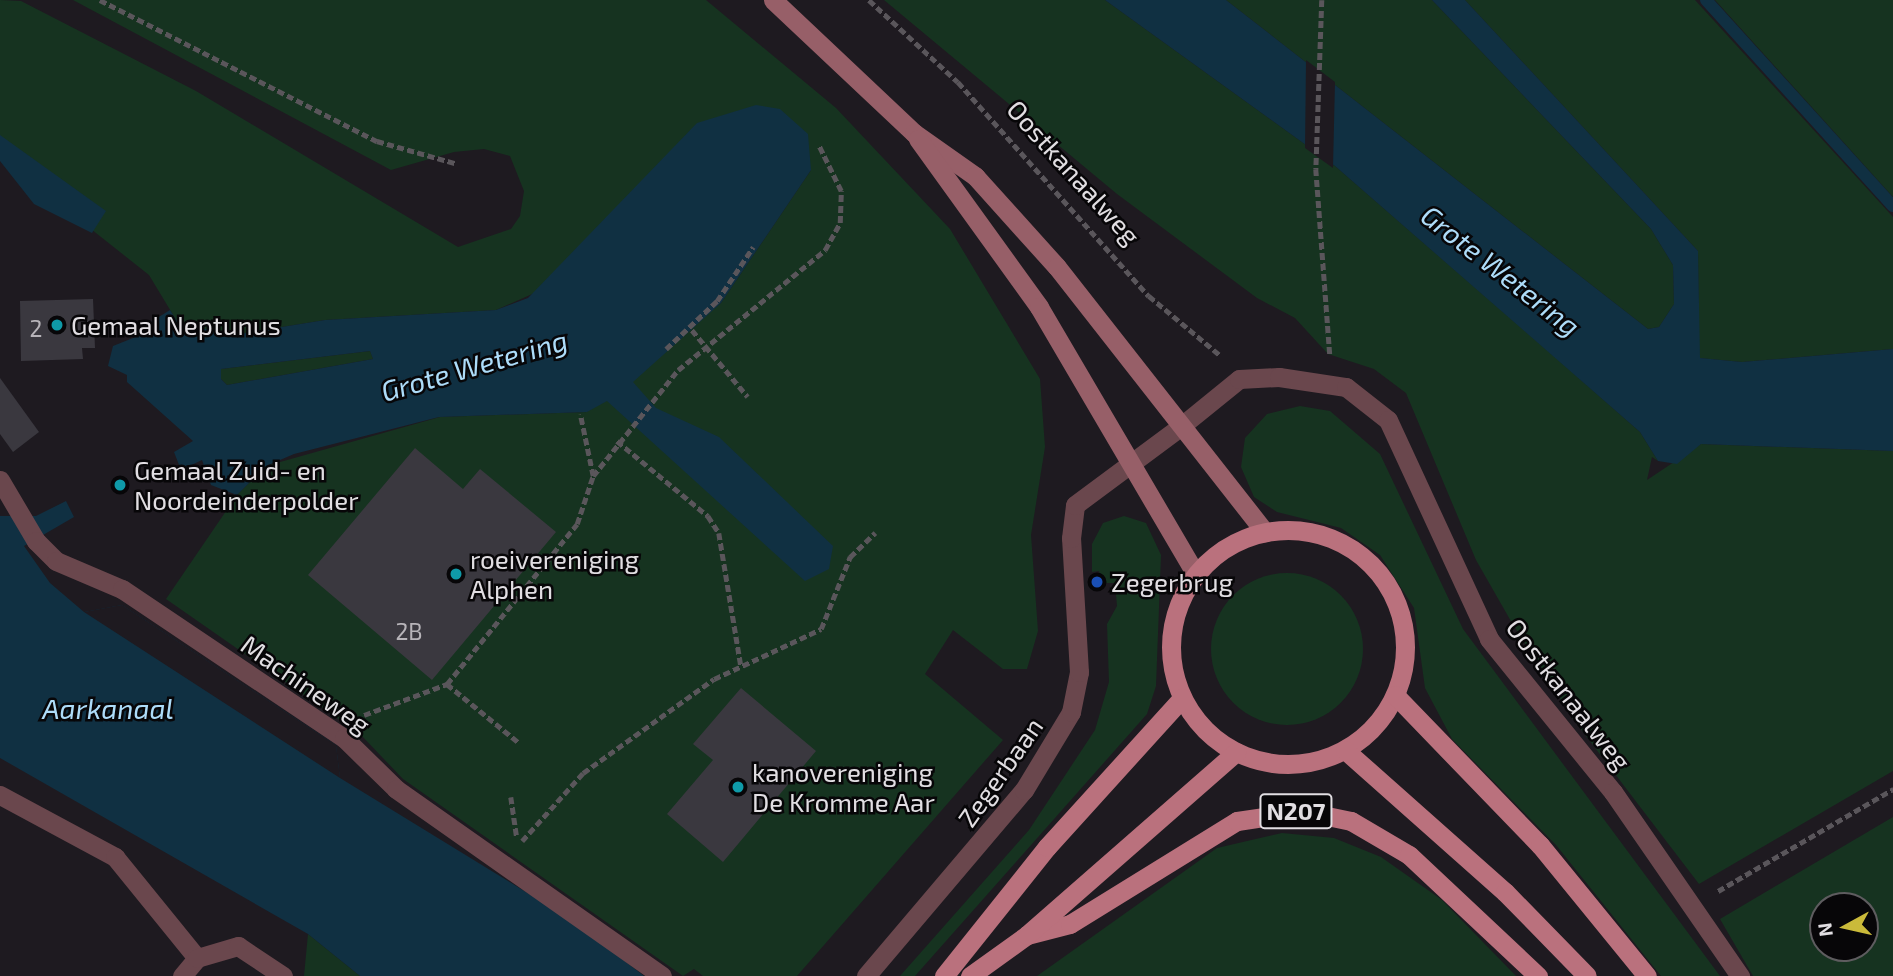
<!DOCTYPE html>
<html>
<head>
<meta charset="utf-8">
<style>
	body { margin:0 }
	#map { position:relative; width:1893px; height:976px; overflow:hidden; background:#1e1a20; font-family:"Exo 2",sans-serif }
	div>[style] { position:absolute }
	.green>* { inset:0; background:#163320 }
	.round { border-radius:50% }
	.water>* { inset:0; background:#103042 }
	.pier>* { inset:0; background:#1e1a20 }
	.stream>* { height:12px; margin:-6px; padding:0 6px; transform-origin:6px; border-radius:6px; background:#103042 }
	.building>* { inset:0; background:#3a383f }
	.path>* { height:4.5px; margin-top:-2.25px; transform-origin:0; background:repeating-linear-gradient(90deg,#5a565b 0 7px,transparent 0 10.5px) }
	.minor>* { height:19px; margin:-9.5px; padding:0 9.5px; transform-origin:9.5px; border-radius:9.5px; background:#6a474d }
	.tertiary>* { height:19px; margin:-9.5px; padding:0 9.5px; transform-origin:9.5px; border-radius:9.5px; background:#6a474d }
	.secondary>* { height:19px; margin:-9.5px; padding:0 9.5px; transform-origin:9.5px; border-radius:9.5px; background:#975f68 }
	.primary>* { height:19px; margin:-9.5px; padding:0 9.5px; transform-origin:9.5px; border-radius:9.5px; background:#ba717d }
	.primary>.ring { margin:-9.5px; padding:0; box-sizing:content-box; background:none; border:19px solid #ba717d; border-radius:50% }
	.dots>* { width:19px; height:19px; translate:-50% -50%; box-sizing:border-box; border:4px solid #070608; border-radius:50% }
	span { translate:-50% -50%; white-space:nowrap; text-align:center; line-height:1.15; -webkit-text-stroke:5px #070608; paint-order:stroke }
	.number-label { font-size:23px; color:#b7b4b9 }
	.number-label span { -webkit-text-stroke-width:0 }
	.shield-label span { padding:2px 5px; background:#070608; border:2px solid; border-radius:5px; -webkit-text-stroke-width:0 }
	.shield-label { font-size:24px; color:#e1dee2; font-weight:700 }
	.street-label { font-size:26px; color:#e1dee2 }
	.poi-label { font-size:26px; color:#e1dee2 }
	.left { translate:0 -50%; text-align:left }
	.water-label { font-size:28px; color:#addcf9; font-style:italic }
	.north { position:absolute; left:1809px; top:892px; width:70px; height:70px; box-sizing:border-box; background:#070608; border:2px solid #5e5c5f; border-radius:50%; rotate:262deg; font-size:19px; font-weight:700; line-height:28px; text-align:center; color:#e1dee2 }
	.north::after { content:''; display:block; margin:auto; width:24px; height:32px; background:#caba3a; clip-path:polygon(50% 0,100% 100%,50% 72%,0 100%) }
</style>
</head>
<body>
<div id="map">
	<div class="green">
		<div style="clip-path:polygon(0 0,21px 1px,196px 91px,458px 247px,511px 229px,520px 216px,524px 191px,510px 156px,484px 149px,454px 152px,391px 170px,73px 0,706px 0,836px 108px,950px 229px,1040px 379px,1045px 447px,1031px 535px,1038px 631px,1027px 669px,1003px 669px,953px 630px,925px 674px,1003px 740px,797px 976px,703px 976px,694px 969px,683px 976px,403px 779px,360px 734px,166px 599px,237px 495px,266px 466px,440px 417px,587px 412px,721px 303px,811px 170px,496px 310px,325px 320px,233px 335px,197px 330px,178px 323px,149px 275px,0 157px)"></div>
		<div style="clip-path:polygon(884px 0,1105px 0,1335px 166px,1549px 352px,1640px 432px,1658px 461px,1652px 457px,1647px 480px,1701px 444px,1893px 451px,1893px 771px,1699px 884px,1573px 719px,1512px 623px,1476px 560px,1406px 393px,1374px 369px,1328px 354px,1295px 318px,1257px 298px,1117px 194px)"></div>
		<div style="clip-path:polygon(1226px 0,1432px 0,1651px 229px,1673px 265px,1674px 304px,1659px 327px,1648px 329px)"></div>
		<div style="clip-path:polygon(1465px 0,1695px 0,1893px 217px,1893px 349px,1742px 362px,1699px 358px,1698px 251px)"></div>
		<div style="clip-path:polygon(1715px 0,1893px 0,1893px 197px)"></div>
		<div style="clip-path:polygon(370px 351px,373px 359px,227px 385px,221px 379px,221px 369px)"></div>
		<div style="clip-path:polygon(1300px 406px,1330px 411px,1380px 454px,1463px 629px,1720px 976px,1661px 976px,1556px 845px,1452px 739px,1425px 688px,1414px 608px,1380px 555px,1341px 528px,1277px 512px,1254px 497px,1241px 467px,1245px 438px,1267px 414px)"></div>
		<div style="clip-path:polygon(1124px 516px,1146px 523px,1161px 555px,1156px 686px,1147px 714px,915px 976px,900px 976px,1029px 830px,1095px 730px,1109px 682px,1107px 624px,1117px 606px,1115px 583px,1102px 583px,1099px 571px,1092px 572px,1092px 544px,1103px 523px)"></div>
		<div class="round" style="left:1211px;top:573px;width:152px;height:152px"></div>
		<div style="clip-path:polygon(evenodd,1893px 817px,1893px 976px,1753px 976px,1720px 919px,1893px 817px,1823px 906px,1865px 906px,1865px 948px,1823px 948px,1823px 906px)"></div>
		<div style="clip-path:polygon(1282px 833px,1334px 838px,1381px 857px,1442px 900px,1516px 976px,1037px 976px,1217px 848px)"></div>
		<div style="clip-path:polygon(308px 934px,360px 976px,304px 976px)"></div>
	</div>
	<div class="water">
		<div style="clip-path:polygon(1105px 0,1226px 0,1648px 329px,1659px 327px,1674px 304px,1673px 265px,1651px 229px,1432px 0,1465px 0,1698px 251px,1700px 358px,1742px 362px,1893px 349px,1893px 451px,1701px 444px,1677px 464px,1658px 461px,1640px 432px,1335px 166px)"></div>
		<div style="clip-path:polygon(evenodd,756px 105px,780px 109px,808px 134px,811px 170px,721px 303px,633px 382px,656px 408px,719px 437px,833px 546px,829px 569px,805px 581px,607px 401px,587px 412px,439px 417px,294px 454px,266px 466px,237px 495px,211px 485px,202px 460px,181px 470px,174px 452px,193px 441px,127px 382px,127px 375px,108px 366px,113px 346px,148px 332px,146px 325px,170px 310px,178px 323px,233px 335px,325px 320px,496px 310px,528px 298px,697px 123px,756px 105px,370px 351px,373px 359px,227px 385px,221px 379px,221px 369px,370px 351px)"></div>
		<div style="clip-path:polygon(0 135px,106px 211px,92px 233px,34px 204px,0 161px)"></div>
		<div style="clip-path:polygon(66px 501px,74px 517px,24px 546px,50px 583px,84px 612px,122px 605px,336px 745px,340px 778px,573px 921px,644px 976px,360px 976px,308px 934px,0 758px,0 516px,36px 516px)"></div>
	</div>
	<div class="pier">
		<div style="clip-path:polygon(1306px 60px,1335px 82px,1333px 168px,1305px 148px)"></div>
		<div style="clip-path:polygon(122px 605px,336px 745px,340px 778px,84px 612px)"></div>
	</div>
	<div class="stream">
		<div style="left:1706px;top:0;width:278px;rotate:47.8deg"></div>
	</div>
	<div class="building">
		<div style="clip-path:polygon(93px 299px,95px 348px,82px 348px,83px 359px,21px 361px,20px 301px)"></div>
		<div style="clip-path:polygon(0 378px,39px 432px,13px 452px,0 434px)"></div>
		<div style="clip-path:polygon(415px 448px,463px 489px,480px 469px,556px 532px,432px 680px,308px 575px)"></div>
		<div style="clip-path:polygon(741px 688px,816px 751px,723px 862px,667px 814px,713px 760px,693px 744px)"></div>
	</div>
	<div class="path">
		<div style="left:100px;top:0;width:311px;rotate:27deg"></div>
		<div style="left:377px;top:141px;width:81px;rotate:15.8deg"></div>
		<div style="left:869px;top:0;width:121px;rotate:42.7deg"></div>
		<div style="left:958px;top:82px;width:287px;rotate:48.3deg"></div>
		<div style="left:1149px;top:296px;width:94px;rotate:39.8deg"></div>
		<div style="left:1322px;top:0;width:169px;rotate:92deg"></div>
		<div style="left:1316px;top:169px;width:187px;rotate:85.7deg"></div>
		<div style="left:692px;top:330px;width:87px;rotate:50.1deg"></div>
		<div style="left:666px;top:349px;width:70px;rotate:-43.3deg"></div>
		<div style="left:717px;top:301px;width:65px;rotate:-56.3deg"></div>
		<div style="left:617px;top:441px;width:118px;rotate:39.5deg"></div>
		<div style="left:708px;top:516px;width:20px;rotate:57deg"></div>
		<div style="left:719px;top:533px;width:135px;rotate:80.6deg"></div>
		<div style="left:593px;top:476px;width:136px;rotate:-51.3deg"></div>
		<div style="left:678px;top:370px;width:190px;rotate:-39.2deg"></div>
		<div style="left:825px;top:250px;width:31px;rotate:-61deg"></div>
		<div style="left:840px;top:223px;width:32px;rotate:-88deg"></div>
		<div style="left:841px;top:191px;width:52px;rotate:-116.1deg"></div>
		<div style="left:447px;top:684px;width:92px;rotate:39.2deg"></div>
		<div style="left:364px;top:715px;width:89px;rotate:-20.5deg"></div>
		<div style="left:447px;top:684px;width:206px;rotate:-50.9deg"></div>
		<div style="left:577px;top:524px;width:51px;rotate:-71.6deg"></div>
		<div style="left:593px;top:476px;width:63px;rotate:-101.8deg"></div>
		<div style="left:511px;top:797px;width:41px;rotate:81.7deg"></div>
		<div style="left:522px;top:841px;width:91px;rotate:-48.1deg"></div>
		<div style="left:583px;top:773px;width:161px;rotate:-35.7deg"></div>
		<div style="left:714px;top:679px;width:118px;rotate:-25deg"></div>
		<div style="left:821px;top:629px;width:78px;rotate:-68.1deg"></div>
		<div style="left:850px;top:557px;width:35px;rotate:-44deg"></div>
		<div style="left:1718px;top:891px;width:203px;rotate:-30.2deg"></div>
	</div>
	<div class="minor">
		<div style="left:1180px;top:427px;width:76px;rotate:-39.1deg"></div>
		<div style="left:1239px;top:379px;width:40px;rotate:-2.9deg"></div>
		<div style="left:1279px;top:377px;width:68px;rotate:8.5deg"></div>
		<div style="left:1346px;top:387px;width:53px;rotate:38.2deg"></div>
		<div style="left:1388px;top:420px;width:241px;rotate:65.2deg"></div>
		<div style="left:1489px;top:639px;width:197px;rotate:51deg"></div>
		<div style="left:1613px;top:792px;width:224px;rotate:55.4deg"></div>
		<div style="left:0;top:480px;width:71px;rotate:59.5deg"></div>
		<div style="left:36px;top:541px;width:28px;rotate:45deg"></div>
		<div style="left:56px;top:561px;width:72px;rotate:23deg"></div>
		<div style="left:122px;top:589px;width:267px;rotate:33.9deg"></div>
		<div style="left:344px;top:738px;width:73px;rotate:44.4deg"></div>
		<div style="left:396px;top:789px;width:325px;rotate:35.1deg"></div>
		<div style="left:0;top:795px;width:131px;rotate:28.3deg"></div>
		<div style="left:115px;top:857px;width:130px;rotate:50.9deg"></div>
	</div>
	<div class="tertiary">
		<div style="left:182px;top:976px;width:23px;rotate:-50deg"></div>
		<div style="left:197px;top:958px;width:43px;rotate:-16.3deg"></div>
		<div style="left:238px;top:946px;width:54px;rotate:33.7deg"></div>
		<div style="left:866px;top:976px;width:244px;rotate:-49.7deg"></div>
		<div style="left:1024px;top:790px;width:91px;rotate:-58.9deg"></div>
		<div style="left:1071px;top:712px;width:41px;rotate:-78.7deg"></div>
		<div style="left:1079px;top:672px;width:134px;rotate:-93.4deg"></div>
		<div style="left:1071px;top:538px;width:33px;rotate:-83deg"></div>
		<div style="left:1075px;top:505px;width:131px;rotate:-36.6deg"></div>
	</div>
	<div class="secondary">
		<div style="left:773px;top:0;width:194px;rotate:43.3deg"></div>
		<div style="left:914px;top:133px;width:75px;rotate:35.2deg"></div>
		<div style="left:975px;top:176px;width:122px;rotate:48deg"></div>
		<div style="left:1057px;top:267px;width:337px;rotate:51.9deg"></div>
		<div style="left:918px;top:139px;width:207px;rotate:54.2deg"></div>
		<div style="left:1039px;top:307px;width:311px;rotate:59.6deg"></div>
	</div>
	<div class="primary">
		<div class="ring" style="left:1171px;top:530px;width:215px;height:215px"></div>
		<div style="left:1395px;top:695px;width:209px;rotate:46deg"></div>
		<div style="left:1540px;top:845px;width:169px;rotate:50.8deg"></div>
		<div style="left:1345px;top:750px;width:214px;rotate:41.6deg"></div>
		<div style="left:1505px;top:892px;width:117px;rotate:45.7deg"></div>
		<div style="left:1027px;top:935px;width:44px;rotate:-14.3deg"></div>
		<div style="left:1070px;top:924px;width:196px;rotate:-31.7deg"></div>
		<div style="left:1237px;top:821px;width:67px;rotate:-8.6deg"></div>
		<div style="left:1303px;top:811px;width:49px;rotate:11.8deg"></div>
		<div style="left:1351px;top:821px;width:67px;rotate:30.4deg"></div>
		<div style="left:1409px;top:855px;width:177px;rotate:43.2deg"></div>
		<div style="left:944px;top:976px;width:165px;rotate:-51.4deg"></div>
		<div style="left:1047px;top:847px;width:201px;rotate:-47.8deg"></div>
		<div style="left:970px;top:976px;width:70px;rotate:-35.7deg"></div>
		<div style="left:1027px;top:935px;width:278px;rotate:-41.2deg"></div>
	</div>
	<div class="dots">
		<div style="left:57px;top:325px;background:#0f9aa8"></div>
		<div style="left:120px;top:485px;background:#0f9aa8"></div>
		<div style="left:456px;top:574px;background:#0f9aa8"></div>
		<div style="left:1097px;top:582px;background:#1a4fb4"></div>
		<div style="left:738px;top:787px;background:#0f9aa8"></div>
	</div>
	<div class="number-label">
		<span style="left:36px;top:328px">2</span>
		<span style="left:409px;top:631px">2B</span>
	</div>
	<div class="shield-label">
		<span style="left:1296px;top:811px">N207</span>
	</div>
	<div class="street-label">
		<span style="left:1074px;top:172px;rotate:48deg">Oostkanaalweg</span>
		<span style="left:306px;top:684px;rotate:35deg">Machineweg</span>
		<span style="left:1569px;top:694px;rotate:52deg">Oostkanaalweg</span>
		<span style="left:1000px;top:772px;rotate:-55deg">Zegerbaan</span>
	</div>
	<div class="poi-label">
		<span class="left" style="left:71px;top:325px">Gemaal Neptunus</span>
		<span class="left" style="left:134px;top:485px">Gemaal Zuid- en<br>Noordeinderpolder</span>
		<span class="left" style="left:470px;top:574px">roeivereniging<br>Alphen</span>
		<span class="left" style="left:1111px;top:582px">Zegerbrug</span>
		<span class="left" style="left:752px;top:787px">kanovereniging<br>De Kromme Aar</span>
	</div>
	<div class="water-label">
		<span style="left:1501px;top:270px;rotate:38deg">Grote Wetering</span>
		<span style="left:474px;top:365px;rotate:-16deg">Grote Wetering</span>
		<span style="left:108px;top:708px">Aarkanaal</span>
	</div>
	<div class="north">N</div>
</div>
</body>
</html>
